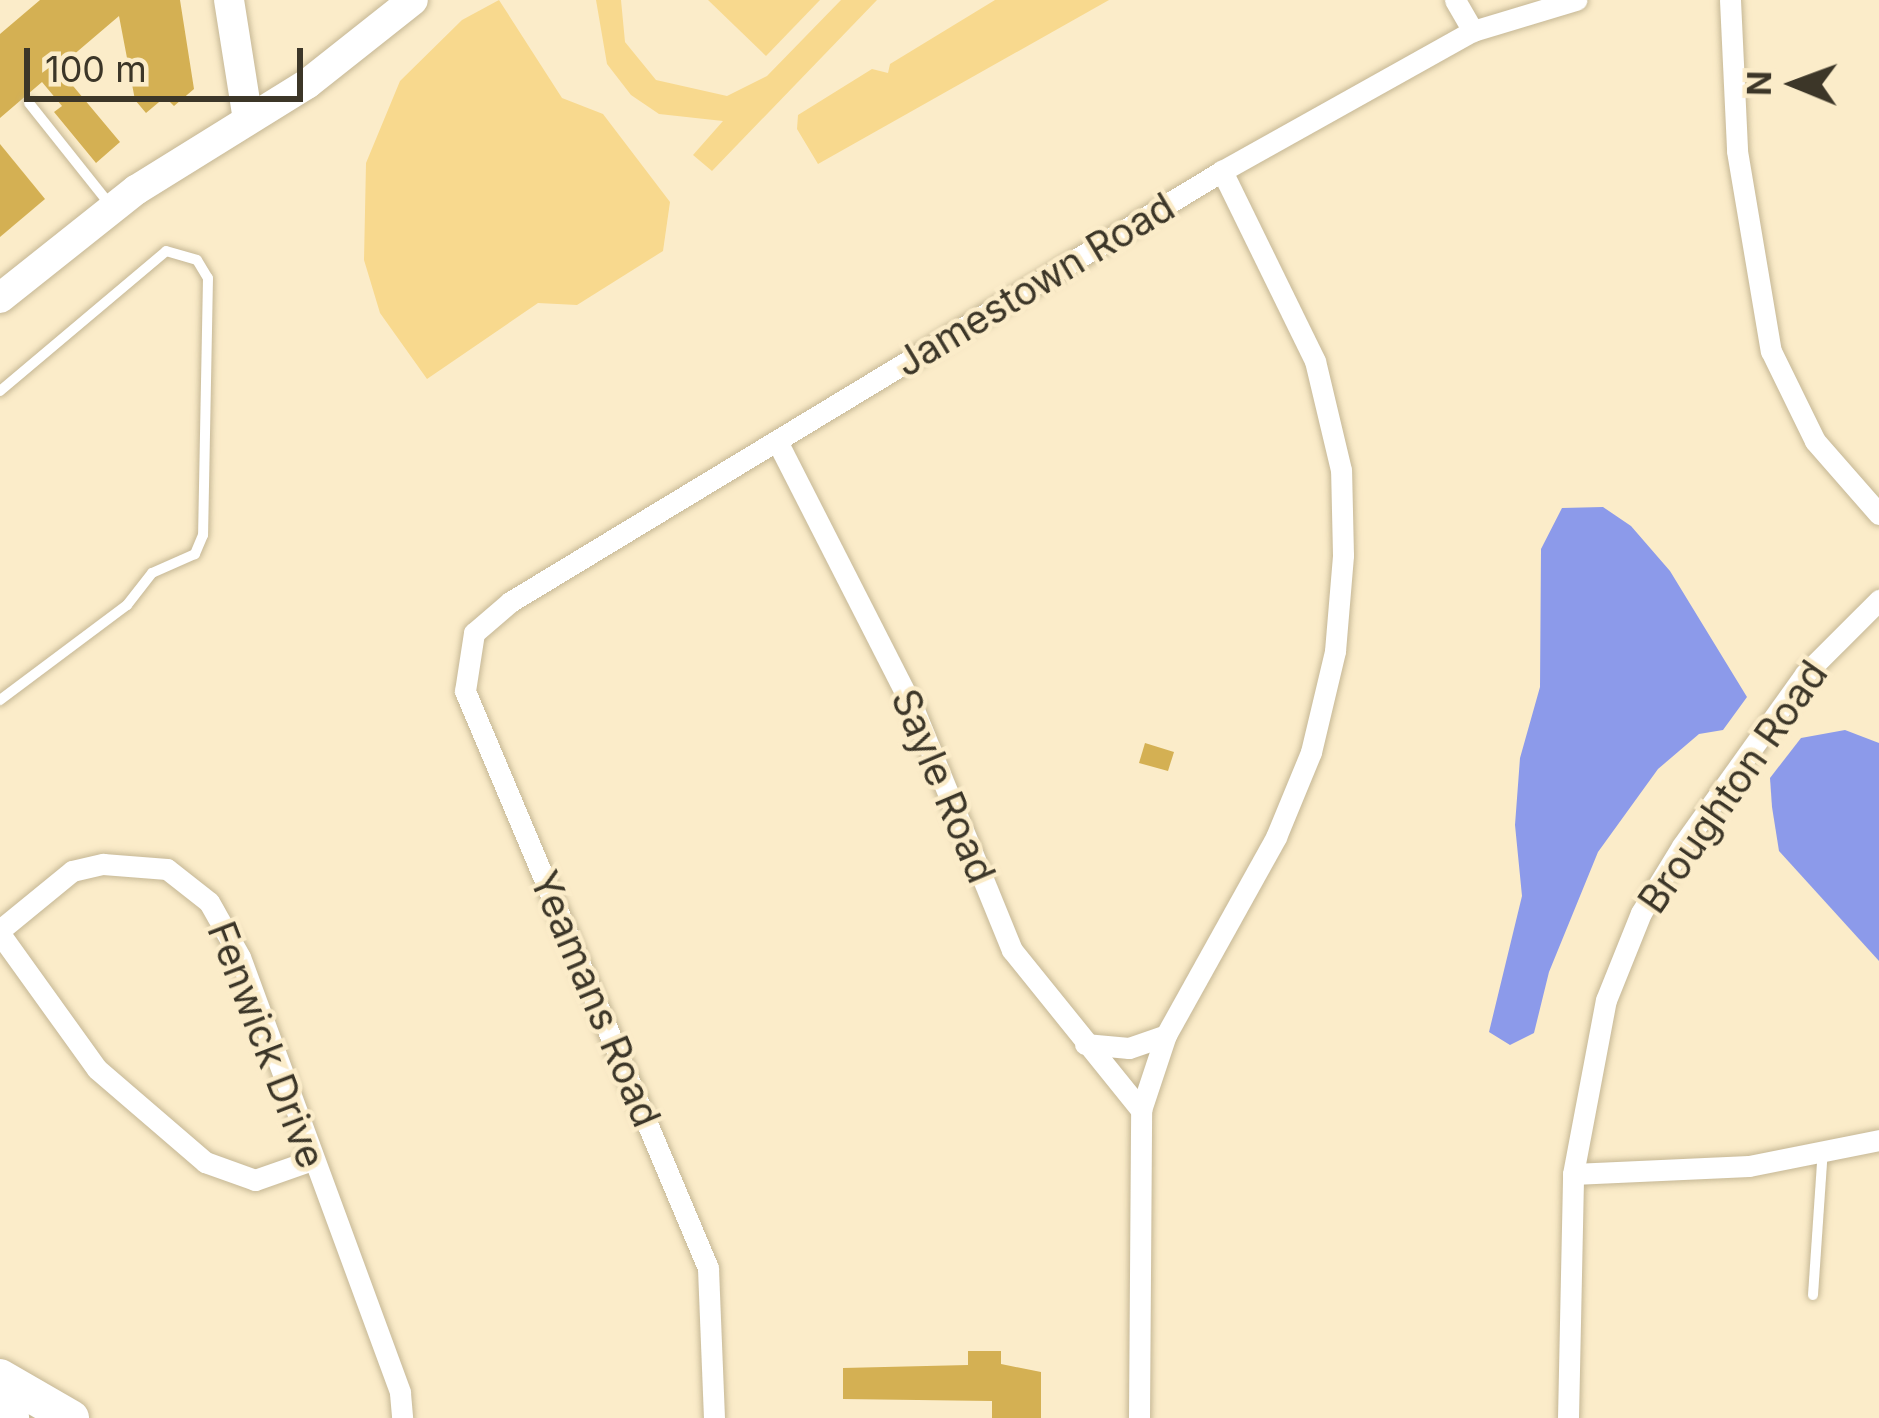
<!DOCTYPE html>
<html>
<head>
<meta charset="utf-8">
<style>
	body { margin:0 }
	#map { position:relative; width:1879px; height:1418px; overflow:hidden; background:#fbecc9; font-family:Inter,sans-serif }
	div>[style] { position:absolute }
	.green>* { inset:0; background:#f8d98e }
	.water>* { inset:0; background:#8c9aea }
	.building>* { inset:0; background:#d4b053 }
	.roads { filter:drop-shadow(0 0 3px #c5b795) drop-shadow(0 0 3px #c5b795) }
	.lane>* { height:10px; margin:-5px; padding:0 5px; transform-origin:5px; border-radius:5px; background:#fff }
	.street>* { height:21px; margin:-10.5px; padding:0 10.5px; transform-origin:10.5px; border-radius:10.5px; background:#fff }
	.secondary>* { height:30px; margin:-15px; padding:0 15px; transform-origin:15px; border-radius:15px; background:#fff }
	.primary>* { height:36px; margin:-18px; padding:0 18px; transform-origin:18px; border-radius:18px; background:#fff }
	span { translate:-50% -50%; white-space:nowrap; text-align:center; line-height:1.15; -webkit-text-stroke:9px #fbecc9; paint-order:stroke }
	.street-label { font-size:39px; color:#3c3628 }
	.north { position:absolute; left:1735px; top:24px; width:120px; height:120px; -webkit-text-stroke:9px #fbecc9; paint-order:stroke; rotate:271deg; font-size:33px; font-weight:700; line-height:48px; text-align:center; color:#3c3628 }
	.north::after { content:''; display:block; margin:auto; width:42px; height:54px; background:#3c3628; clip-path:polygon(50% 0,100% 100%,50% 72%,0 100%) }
	.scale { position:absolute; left:24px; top:48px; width:279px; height:54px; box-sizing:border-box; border:6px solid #3c3628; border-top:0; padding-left:15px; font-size:36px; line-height:42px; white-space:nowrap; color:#3c3628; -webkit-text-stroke:9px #fbecc9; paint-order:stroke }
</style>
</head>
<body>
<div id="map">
	<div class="green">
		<div style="clip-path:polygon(499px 0,562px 98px,603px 114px,670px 202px,663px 251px,577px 305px,538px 303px,427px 379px,380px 313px,364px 260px,366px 163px,400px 81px,462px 20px)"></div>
		<div style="clip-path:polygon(596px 0,621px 0,625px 42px,656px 80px,727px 96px,767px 76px,841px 0,877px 0,712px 171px,693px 155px,723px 121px,659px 114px,631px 95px,607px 64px)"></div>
		<div style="clip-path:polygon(708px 0,820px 0,766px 56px)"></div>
		<div style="clip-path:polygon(995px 0,1109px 0,818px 164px,797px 129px,798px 115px,872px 69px,888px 73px,890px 64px)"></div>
	</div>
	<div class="water">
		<div style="clip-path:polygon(1603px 507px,1631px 526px,1670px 571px,1747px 697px,1723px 730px,1699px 734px,1658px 769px,1598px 852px,1549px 972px,1534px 1033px,1510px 1045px,1489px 1032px,1522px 896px,1515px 825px,1520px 758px,1540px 687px,1541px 549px,1562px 508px)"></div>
		<div style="clip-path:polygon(1845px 730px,1879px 743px,1879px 961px,1779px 851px,1772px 807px,1770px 778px,1801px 738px)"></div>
	</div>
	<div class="building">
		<div style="clip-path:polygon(40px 0,180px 0,194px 89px,174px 106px,165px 97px,146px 113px,135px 100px,119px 16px,58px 68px,120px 142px,96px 163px,54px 112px,62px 106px,42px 82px,0 118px,0 34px)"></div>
		<div style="clip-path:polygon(0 144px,45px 199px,0 237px)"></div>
		<div style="clip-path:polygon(1145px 743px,1174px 752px,1168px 771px,1139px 763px)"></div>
		<div style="clip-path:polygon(968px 1351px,1001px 1351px,1001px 1364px,1041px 1372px,1041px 1418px,992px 1418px,992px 1401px,843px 1399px,843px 1368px,968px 1365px)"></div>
	</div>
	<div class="roads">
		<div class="lane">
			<div style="left:29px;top:103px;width:132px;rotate:51.5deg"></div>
			<div style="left:0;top:391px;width:217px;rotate:-40.1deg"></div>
			<div style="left:166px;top:251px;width:32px;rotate:16deg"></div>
			<div style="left:197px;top:260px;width:21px;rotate:59deg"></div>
			<div style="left:208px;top:278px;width:257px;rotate:91.1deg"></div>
			<div style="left:203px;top:535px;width:21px;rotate:113deg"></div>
			<div style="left:195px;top:554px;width:47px;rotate:156.2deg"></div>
			<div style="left:152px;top:573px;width:41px;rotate:128deg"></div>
			<div style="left:127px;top:605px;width:159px;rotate:143.2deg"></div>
			<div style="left:1813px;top:1295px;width:146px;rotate:-86.1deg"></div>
		</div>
		<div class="street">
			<div style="left:1455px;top:0;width:36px;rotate:60deg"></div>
			<div style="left:1730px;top:0;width:151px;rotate:87.3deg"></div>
			<div style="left:1737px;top:151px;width:203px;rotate:80.4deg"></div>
			<div style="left:1771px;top:351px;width:100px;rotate:63.9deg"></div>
			<div style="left:1815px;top:441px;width:97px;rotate:48.8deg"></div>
			<div style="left:777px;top:441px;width:302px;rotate:63deg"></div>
			<div style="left:914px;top:710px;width:259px;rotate:67.8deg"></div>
			<div style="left:1012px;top:950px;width:206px;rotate:51.1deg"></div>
			<div style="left:0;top:930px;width:93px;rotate:-39.3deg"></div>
			<div style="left:72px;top:871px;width:32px;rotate:-13deg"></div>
			<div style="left:103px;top:864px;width:64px;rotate:4.5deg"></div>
			<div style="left:167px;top:869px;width:53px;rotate:38.2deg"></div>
			<div style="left:209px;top:902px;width:63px;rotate:60.6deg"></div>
			<div style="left:240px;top:957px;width:464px;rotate:69.8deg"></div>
			<div style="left:400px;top:1393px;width:25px;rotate:85deg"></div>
			<div style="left:0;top:934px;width:166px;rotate:54.3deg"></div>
			<div style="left:97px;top:1069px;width:143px;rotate:40.7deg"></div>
			<div style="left:205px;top:1162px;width:53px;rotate:19.8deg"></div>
			<div style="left:255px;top:1180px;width:60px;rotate:-19.3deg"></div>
			<div style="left:1085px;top:1044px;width:44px;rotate:5.2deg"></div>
			<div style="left:1129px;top:1048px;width:39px;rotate:-19deg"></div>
			<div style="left:1573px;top:1174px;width:176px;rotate:-2.6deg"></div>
			<div style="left:1749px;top:1166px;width:133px;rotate:-11.3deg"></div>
			<div style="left:714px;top:1418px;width:150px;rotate:-92.3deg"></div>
			<div style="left:708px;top:1268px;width:626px;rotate:-112.84deg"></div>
			<div style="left:465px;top:691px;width:59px;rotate:-81.2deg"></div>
			<div style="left:474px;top:633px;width:48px;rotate:-40.7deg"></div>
			<div style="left:510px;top:602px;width:832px;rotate:-31.19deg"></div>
			<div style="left:1222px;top:171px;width:287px;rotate:-29.2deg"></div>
			<div style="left:1473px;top:31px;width:108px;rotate:-16.8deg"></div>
			<div style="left:1139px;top:1418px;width:308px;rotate:-89.6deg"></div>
			<div style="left:1141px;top:1110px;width:79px;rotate:-71.6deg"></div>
			<div style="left:1166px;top:1035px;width:227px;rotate:-60.9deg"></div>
			<div style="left:1276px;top:837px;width:92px;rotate:-67.6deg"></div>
			<div style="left:1311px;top:752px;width:104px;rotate:-76.6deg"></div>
			<div style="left:1335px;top:651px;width:96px;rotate:-85.2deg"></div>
			<div style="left:1343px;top:555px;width:85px;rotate:-91.3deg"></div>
			<div style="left:1341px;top:470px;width:112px;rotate:-103.4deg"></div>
			<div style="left:1315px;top:361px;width:212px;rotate:-116.1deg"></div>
			<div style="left:1568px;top:1418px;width:244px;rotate:-88.8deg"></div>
			<div style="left:1573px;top:1174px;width:177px;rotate:-79.3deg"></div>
			<div style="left:1606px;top:1000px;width:94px;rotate:-68.1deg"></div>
			<div style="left:1641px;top:913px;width:79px;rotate:-58.5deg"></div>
			<div style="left:1682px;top:846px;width:211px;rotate:-54.4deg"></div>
			<div style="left:1805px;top:674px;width:105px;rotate:-45deg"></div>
		</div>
		<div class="secondary">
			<div style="left:229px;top:0;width:121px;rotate:81deg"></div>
			<div style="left:0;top:298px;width:174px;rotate:-38.5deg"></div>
			<div style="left:136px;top:190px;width:201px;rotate:-31.8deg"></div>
			<div style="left:307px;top:84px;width:135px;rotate:-38.4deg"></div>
		</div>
		<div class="primary">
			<div style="left:0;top:1377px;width:82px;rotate:30deg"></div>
			<div style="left:0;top:1408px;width:15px;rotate:42deg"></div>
		</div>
	</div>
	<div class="street-label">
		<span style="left:1035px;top:285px;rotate:-31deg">Jamestown Road</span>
		<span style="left:943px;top:786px;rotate:67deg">Sayle Road</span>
		<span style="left:1733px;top:787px;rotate:-55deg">Broughton Road</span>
		<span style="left:595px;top:999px;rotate:67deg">Yeamans Road</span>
		<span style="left:266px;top:1045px;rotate:69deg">Fenwick Drive</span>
	</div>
	<div class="north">N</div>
	<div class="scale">100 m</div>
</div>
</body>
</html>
